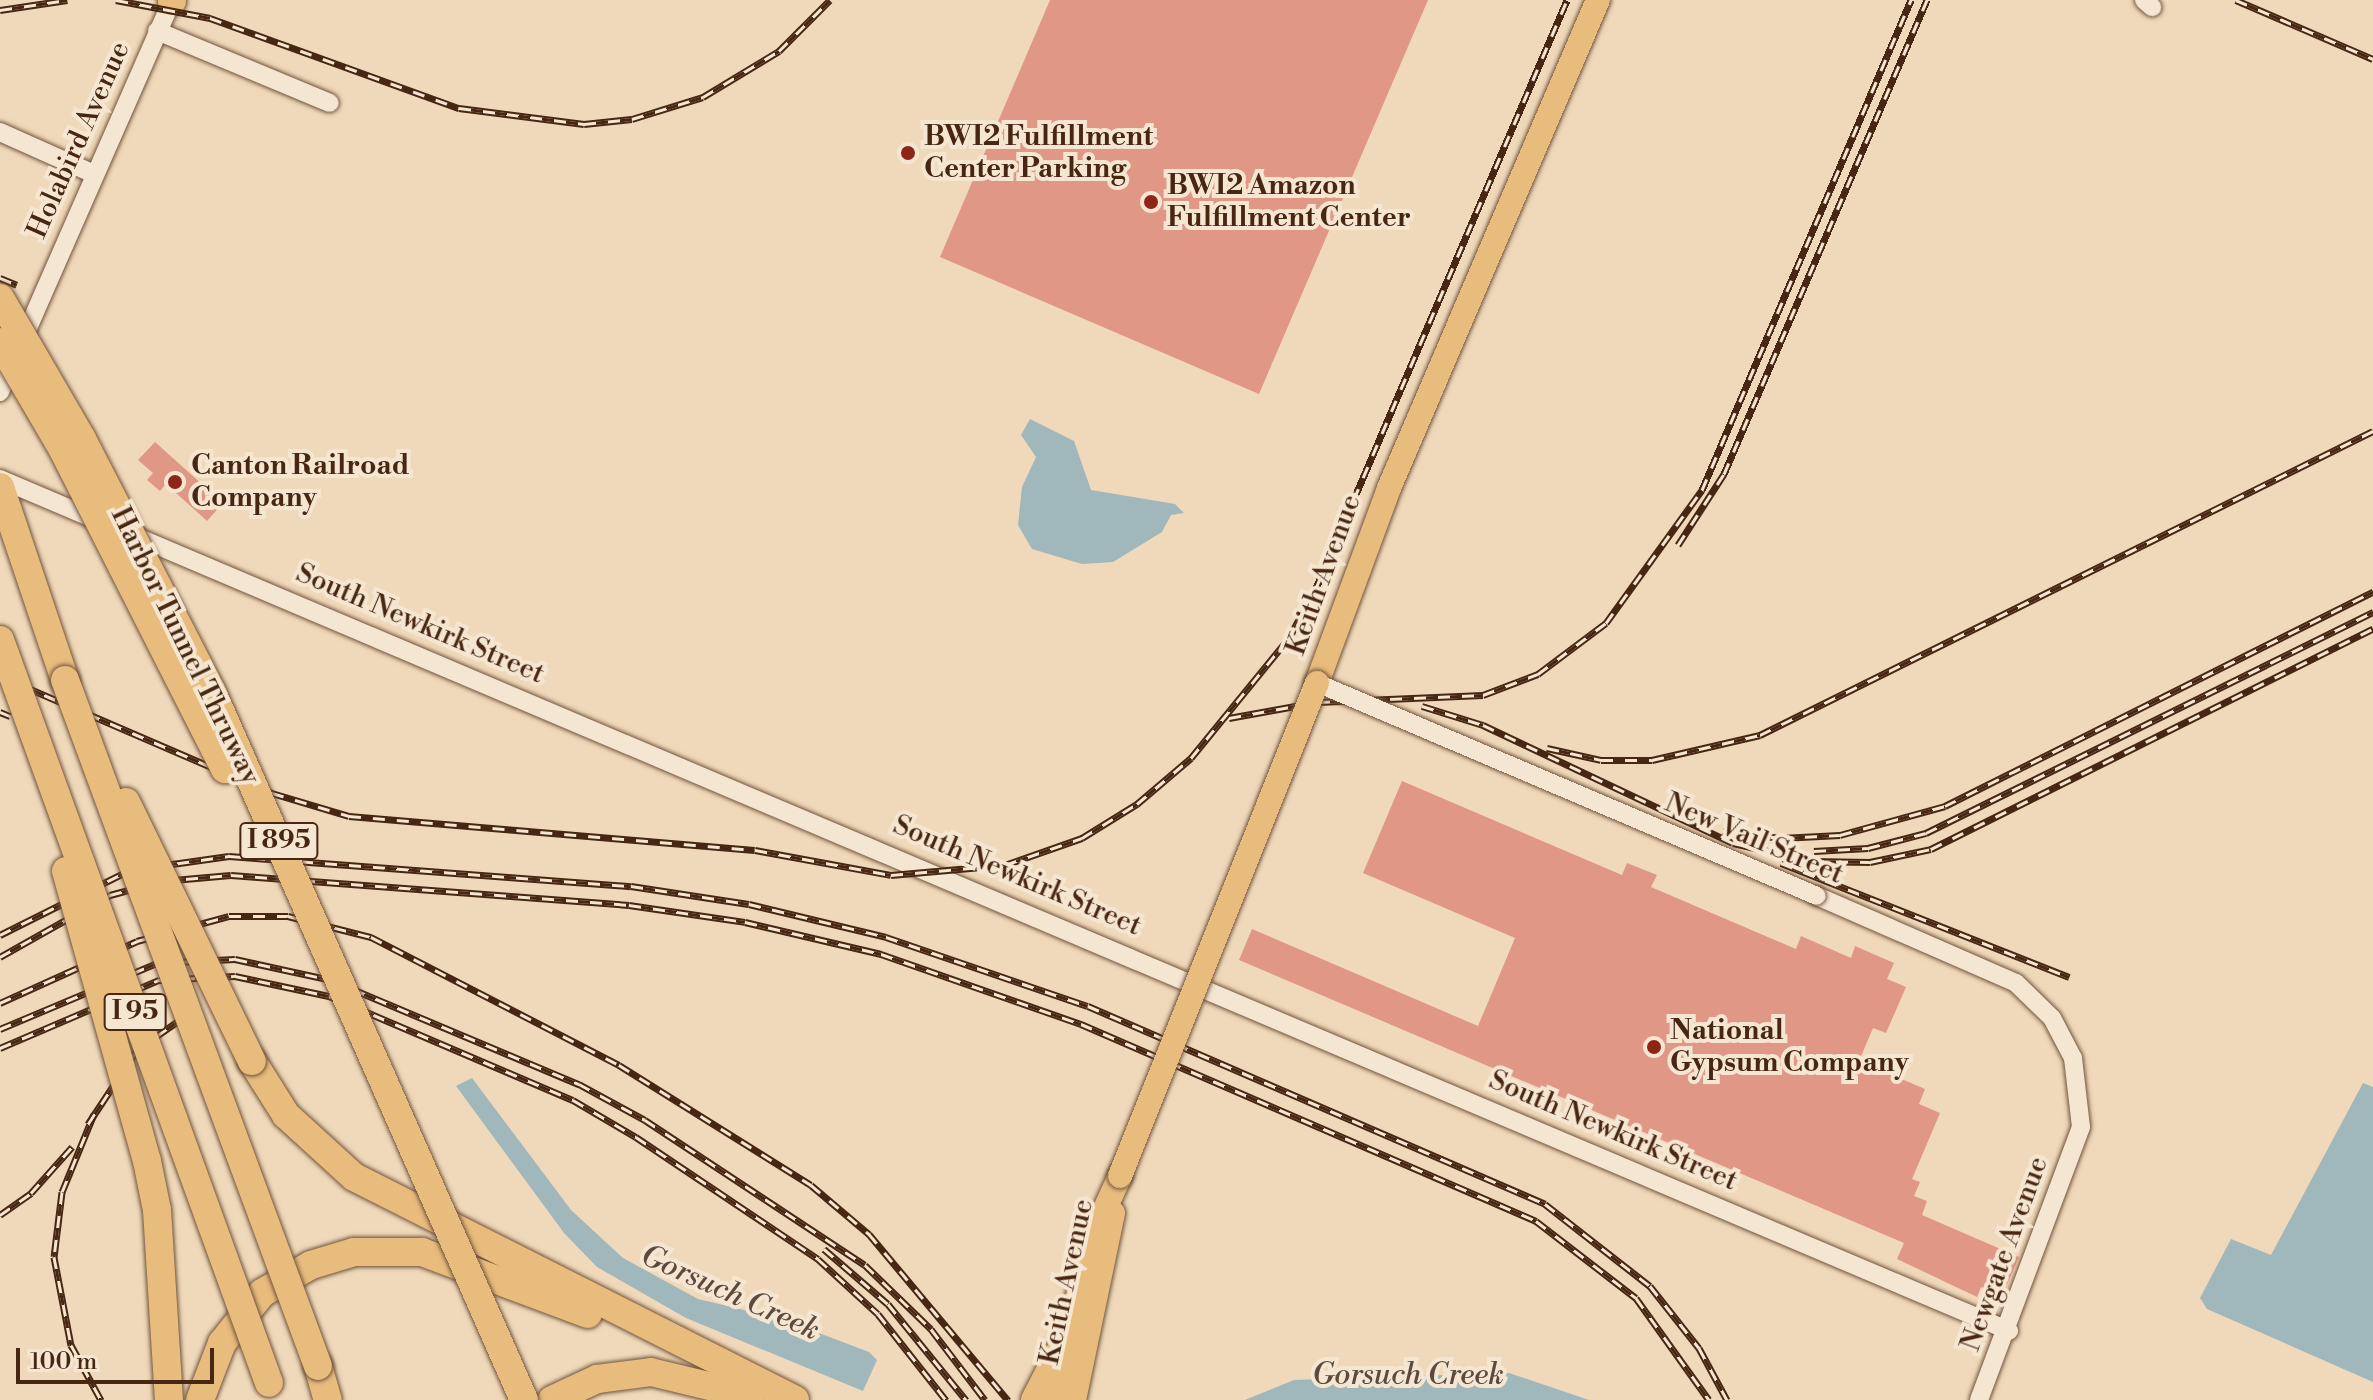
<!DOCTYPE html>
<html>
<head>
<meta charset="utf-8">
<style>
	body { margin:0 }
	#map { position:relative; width:2373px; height:1400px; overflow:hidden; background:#efd9ba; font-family:"Libre Bodoni",serif }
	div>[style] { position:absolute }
	.water>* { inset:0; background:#a0b7bb }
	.building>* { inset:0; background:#e09786 }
	.roads { filter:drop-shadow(0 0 2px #71533c) drop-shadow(0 0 2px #71533c) }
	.minor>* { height:18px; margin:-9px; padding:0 9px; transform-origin:9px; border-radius:9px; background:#f5e6d2 }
	.major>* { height:24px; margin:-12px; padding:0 12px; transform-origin:12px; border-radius:12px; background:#e8bc7d }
	.highway>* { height:28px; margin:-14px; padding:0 14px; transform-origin:14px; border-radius:14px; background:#e8bc7d }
	.rail>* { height:7px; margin-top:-3.5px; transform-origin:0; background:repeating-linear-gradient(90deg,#f5e6d2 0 12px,#472612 0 24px); box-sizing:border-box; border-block:2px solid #472612 }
	.bridges { filter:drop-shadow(0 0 2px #71533c) drop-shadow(0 0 2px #71533c) }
	.minor-bridge>* { height:18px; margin:-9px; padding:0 9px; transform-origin:9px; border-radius:9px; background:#f5e6d2 }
	.major-bridge>* { height:24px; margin:-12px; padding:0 12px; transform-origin:12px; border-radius:12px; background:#e8bc7d }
	.highway-bridge>* { height:28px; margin:-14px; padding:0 14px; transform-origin:14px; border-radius:14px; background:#e8bc7d }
	.dots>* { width:22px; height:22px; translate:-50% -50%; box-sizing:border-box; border:4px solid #f5e6d2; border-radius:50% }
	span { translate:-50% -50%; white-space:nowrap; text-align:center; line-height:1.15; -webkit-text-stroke:8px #f5e6d2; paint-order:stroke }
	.shield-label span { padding:2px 6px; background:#f5e6d2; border:2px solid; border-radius:6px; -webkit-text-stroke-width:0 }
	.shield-label { font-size:26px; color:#472612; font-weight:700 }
	.poi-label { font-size:28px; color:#472612; font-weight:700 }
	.left { translate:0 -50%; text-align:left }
	.street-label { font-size:28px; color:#472612 }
	.water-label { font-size:30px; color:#5d4a3c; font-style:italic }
	.scale { position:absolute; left:16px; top:1348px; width:198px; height:36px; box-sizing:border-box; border:4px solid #472612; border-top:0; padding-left:10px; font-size:24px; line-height:28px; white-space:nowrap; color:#472612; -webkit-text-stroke:6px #f5e6d2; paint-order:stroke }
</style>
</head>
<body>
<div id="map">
	<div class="water">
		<div style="clip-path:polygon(1030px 419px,1074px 441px,1091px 490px,1175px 504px,1184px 513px,1171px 515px,1162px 532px,1113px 562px,1082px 564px,1032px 549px,1018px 525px,1022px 487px,1036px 457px,1021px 435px)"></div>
		<div style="clip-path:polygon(472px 1078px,571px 1210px,623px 1258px,698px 1299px,782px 1319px,869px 1352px,877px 1360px,863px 1391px,686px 1318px,597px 1267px,564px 1233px,456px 1086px)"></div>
		<div style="clip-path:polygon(2363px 1083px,2373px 1087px,2373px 1382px,2207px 1309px,2200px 1298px,2231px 1239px,2271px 1255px)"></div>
		<div style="clip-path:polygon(1509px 1373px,1589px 1400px,1245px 1400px,1294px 1380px)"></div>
	</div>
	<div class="building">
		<div style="clip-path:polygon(1050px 0,1428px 0,1259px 394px,940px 257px)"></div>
		<div style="clip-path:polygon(155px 442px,223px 503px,207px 521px,166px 484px,160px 491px,147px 480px,153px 473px,138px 460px)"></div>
		<div style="clip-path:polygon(1402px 781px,1622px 875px,1627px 863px,1657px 875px,1651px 887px,1796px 949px,1801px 936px,1851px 958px,1855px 946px,1894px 963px,1887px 979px,1906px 987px,1886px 1033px,1873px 1028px,1859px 1061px,1925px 1089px,1919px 1104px,1940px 1113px,1912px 1179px,1920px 1182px,1914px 1196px,1927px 1201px,1922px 1215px,2019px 1257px,2002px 1296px,1981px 1287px,1977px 1297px,1897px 1259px,1904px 1243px,1239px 960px,1252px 929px,1478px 1026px,1515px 938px,1363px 873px)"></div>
	</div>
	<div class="roads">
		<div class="minor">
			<div style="left:2144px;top:0;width:11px;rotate:41deg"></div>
			<div style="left:157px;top:31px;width:187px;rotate:22.6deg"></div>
			<div style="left:0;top:132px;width:103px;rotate:24.1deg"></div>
			<div style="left:0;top:392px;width:428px;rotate:-66.3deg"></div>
			<div style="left:0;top:479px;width:108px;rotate:23deg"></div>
			<div style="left:130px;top:534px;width:2041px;rotate:22.98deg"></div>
			<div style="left:1817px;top:896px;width:217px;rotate:23.6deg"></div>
			<div style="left:2016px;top:983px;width:50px;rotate:44.2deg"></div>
			<div style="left:2052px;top:1018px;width:45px;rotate:62.3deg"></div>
			<div style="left:2073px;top:1058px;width:69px;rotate:83.4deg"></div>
			<div style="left:2081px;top:1127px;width:291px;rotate:110.5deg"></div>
		</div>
		<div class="major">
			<div style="left:1317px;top:683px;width:208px;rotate:-69.7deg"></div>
			<div style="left:1389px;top:488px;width:531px;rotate:-66.82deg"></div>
			<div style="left:1056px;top:1400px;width:159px;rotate:-78.1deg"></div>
			<div style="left:1089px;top:1244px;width:75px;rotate:-65.5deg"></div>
			<div style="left:1074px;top:1400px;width:191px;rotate:-78.2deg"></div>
		</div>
		<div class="highway">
			<div style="left:172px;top:1px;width:1px;rotate:-90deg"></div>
			<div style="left:0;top:487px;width:204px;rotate:71.4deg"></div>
			<div style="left:252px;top:1061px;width:64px;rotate:57.8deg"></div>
			<div style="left:286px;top:1115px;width:92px;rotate:42.4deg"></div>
			<div style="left:354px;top:1177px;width:494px;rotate:26.8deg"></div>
			<div style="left:318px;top:1366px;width:35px;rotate:74deg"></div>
			<div style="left:200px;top:1400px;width:61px;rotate:-68.9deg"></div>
			<div style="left:222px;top:1343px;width:64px;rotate:-51.3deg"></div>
			<div style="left:262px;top:1293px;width:56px;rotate:-29.7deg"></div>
			<div style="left:311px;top:1265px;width:45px;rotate:-16.8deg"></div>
			<div style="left:354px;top:1252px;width:68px"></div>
			<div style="left:422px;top:1252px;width:177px;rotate:20.5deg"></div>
			<div style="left:552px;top:1400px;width:50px;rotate:-25deg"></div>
			<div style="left:597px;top:1379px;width:54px;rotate:-7.4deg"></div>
			<div style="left:651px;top:1372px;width:102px;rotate:13.6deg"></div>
			<div style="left:1035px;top:1400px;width:70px;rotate:-62.7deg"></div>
		</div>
	</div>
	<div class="rail">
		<div style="left:116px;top:0;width:96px;rotate:10.8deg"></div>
		<div style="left:210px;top:18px;width:265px;rotate:19.9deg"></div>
		<div style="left:459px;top:108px;width:126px;rotate:7.3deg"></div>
		<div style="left:584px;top:124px;width:48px;rotate:-5.9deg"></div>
		<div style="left:632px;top:119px;width:74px;rotate:-17.2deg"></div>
		<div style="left:703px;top:97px;width:89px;rotate:-31.2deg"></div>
		<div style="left:779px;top:51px;width:72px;rotate:-45deg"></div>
		<div style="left:2236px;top:0;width:149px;rotate:23.3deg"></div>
		<div style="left:0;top:10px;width:68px;rotate:-8.5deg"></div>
		<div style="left:0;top:278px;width:18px;rotate:22deg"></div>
		<div style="left:1678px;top:545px;width:85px;rotate:-57.1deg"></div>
		<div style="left:1724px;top:474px;width:516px;rotate:-66.82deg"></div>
		<div style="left:0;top:676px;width:296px;rotate:23.3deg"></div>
		<div style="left:272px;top:793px;width:80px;rotate:16.6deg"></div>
		<div style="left:349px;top:816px;width:407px;rotate:4.8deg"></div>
		<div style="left:755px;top:850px;width:138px;rotate:10.4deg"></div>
		<div style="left:891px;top:875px;width:114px;rotate:-5deg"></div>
		<div style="left:1005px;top:865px;width:82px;rotate:-19.3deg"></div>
		<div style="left:1082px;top:838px;width:65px;rotate:-31.7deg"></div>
		<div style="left:1137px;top:804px;width:71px;rotate:-40.4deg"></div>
		<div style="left:1191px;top:758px;width:155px;rotate:-50.8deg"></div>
		<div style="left:1289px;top:638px;width:57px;rotate:-61.6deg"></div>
		<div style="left:1316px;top:588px;width:639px;rotate:-66.88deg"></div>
		<div style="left:1422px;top:706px;width:64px;rotate:17.3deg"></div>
		<div style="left:1483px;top:725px;width:276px;rotate:25.3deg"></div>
		<div style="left:1733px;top:843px;width:81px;rotate:12.8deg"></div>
		<div style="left:1812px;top:861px;width:58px;rotate:1deg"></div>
		<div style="left:1870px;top:862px;width:62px;rotate:-12deg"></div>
		<div style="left:1931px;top:849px;width:494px;rotate:-26.5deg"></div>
		<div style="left:0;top:712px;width:11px;rotate:22deg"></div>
		<div style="left:1229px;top:718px;width:90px;rotate:-10.2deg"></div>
		<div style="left:1318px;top:702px;width:165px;rotate:-2.4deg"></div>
		<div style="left:1483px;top:695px;width:59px;rotate:-20.9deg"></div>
		<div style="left:1538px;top:674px;width:85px;rotate:-36.9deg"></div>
		<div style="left:1606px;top:623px;width:164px;rotate:-54.2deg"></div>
		<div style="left:1702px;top:490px;width:533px;rotate:-66.9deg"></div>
		<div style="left:1547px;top:748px;width:55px;rotate:12.5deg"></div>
		<div style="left:1601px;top:760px;width:51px"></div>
		<div style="left:1652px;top:760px;width:111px;rotate:-13deg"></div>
		<div style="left:1760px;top:735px;width:684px;rotate:-26.38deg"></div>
		<div style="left:1723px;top:831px;width:58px;rotate:6.9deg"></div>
		<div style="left:1781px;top:838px;width:59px;rotate:-2.9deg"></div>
		<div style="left:1840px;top:835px;width:109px;rotate:-15.4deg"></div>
		<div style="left:1945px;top:806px;width:479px;rotate:-26.6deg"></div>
		<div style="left:1814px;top:851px;width:54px;rotate:-3.2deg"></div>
		<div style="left:1868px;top:848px;width:60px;rotate:-14.5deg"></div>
		<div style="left:1926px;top:833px;width:499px;rotate:-26.3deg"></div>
		<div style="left:1781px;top:863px;width:310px;rotate:21.6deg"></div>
		<div style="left:0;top:935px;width:145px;rotate:-26.6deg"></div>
		<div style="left:130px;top:870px;width:100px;rotate:-8deg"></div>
		<div style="left:229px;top:856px;width:403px;rotate:4.3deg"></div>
		<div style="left:631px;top:886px;width:119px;rotate:8.7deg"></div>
		<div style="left:749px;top:904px;width:141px;rotate:13.5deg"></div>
		<div style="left:886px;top:937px;width:213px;rotate:18.9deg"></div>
		<div style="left:1088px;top:1006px;width:498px;rotate:23.4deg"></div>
		<div style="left:1545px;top:1204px;width:133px;rotate:38deg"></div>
		<div style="left:1650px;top:1286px;width:79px;rotate:51.7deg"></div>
		<div style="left:1699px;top:1348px;width:59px;rotate:61.7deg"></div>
		<div style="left:0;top:957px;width:126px;rotate:-29.4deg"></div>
		<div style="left:110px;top:895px;width:54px;rotate:-15.1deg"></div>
		<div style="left:162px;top:881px;width:69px;rotate:-5deg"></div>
		<div style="left:231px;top:875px;width:399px;rotate:4.3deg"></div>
		<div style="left:629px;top:905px;width:117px;rotate:8.3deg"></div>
		<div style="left:745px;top:922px;width:140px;rotate:13.2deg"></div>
		<div style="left:881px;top:954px;width:212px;rotate:19.3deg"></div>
		<div style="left:1081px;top:1024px;width:496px;rotate:23.4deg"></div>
		<div style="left:1536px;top:1221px;width:126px;rotate:37.6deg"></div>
		<div style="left:1636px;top:1298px;width:125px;rotate:54.4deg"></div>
		<div style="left:0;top:1003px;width:150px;rotate:-24.3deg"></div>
		<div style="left:137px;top:941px;width:95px;rotate:-15.2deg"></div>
		<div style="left:229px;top:916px;width:59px"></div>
		<div style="left:288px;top:916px;width:86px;rotate:14.2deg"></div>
		<div style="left:371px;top:937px;width:279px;rotate:27.3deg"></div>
		<div style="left:619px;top:1065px;width:226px;rotate:32deg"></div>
		<div style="left:811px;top:1185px;width:76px;rotate:40.2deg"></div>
		<div style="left:869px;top:1234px;width:217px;rotate:50.1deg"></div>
		<div style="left:0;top:1029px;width:170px;rotate:-22.8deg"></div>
		<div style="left:157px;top:963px;width:78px;rotate:-2.9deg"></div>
		<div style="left:235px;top:959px;width:98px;rotate:12.3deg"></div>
		<div style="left:331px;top:980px;width:269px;rotate:22.8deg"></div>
		<div style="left:579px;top:1084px;width:75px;rotate:28.6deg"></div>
		<div style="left:645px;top:1120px;width:263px;rotate:33.4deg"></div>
		<div style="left:865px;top:1265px;width:92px;rotate:44.1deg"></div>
		<div style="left:931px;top:1329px;width:89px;rotate:52.7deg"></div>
		<div style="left:0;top:1048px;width:173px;rotate:-23.2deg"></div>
		<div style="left:159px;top:980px;width:76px;rotate:-3deg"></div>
		<div style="left:235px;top:976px;width:96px;rotate:12deg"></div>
		<div style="left:329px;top:996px;width:265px;rotate:23.1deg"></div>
		<div style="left:573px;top:1100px;width:73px;rotate:30.4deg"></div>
		<div style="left:636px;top:1137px;width:219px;rotate:33.8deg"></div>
		<div style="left:818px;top:1259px;width:81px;rotate:42.5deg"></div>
		<div style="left:878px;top:1314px;width:110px;rotate:51.7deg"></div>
		<div style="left:94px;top:1114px;width:84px;rotate:112.3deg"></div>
		<div style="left:62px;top:1192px;width:65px;rotate:97deg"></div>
		<div style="left:54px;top:1257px;width:90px;rotate:79.1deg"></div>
		<div style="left:71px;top:1345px;width:63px;rotate:61.4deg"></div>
		<div style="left:88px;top:1124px;width:89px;rotate:-56.5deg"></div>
		<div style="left:137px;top:1050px;width:54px;rotate:-35.2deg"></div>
		<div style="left:0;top:1215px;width:38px;rotate:-35deg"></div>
		<div style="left:31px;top:1193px;width:62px;rotate:-48.3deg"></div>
		<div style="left:824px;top:1249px;width:84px;rotate:40.7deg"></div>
		<div style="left:888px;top:1304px;width:124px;rotate:50.9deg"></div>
	</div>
	<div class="bridges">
		<div class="minor-bridge">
			<div style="left:1317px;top:683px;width:543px;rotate:23.07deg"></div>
		</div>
		<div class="major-bridge">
			<div style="left:1120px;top:1176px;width:531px;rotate:-68.22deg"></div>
		</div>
		<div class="highway-bridge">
			<div style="left:0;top:298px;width:163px;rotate:59.8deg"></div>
			<div style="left:82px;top:439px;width:284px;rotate:62.8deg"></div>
			<div style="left:212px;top:692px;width:774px;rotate:66.22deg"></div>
			<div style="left:0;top:342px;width:125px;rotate:59.7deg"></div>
			<div style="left:63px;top:450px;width:358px;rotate:63.1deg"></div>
			<div style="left:0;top:640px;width:790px;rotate:70.1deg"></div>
			<div style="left:65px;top:680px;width:731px;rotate:69.76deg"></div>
			<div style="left:126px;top:802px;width:288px;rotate:64.1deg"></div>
			<div style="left:66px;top:871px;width:301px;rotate:74.4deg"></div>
			<div style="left:147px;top:1161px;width:50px;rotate:78.5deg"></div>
			<div style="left:157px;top:1210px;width:190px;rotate:86.4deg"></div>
		</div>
	</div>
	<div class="dots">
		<div style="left:908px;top:153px;background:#8f2418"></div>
		<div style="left:1151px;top:202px;background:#8f2418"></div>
		<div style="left:175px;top:482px;background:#8f2418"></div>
		<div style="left:1654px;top:1047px;background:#8f2418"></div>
	</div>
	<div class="shield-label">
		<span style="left:279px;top:841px">I 895</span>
		<span style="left:135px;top:1012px">I 95</span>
	</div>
	<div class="poi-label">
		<span class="left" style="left:924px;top:153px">BWI2 Fulfillment<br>Center Parking</span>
		<span class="left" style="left:1167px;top:202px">BWI2 Amazon<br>Fulfillment Center</span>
		<span class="left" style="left:191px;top:482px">Canton Railroad<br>Company</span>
		<span class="left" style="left:1670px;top:1047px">National<br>Gypsum Company</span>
	</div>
	<div class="street-label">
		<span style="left:79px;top:140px;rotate:-66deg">Holabird Avenue</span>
		<span style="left:1324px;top:575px;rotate:-70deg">Keith Avenue</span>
		<span style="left:420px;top:624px;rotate:23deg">South Newkirk Street</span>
		<span style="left:185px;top:646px;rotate:64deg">Harbor Tunnel Thruway</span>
		<span style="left:1754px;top:839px;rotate:23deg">New Vail Street</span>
		<span style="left:1017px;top:876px;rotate:23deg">South Newkirk Street</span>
		<span style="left:1613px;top:1131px;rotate:23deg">South Newkirk Street</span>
		<span style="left:2005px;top:1254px;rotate:-70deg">Newgate Avenue</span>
		<span style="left:1067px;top:1282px;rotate:-78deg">Keith Avenue</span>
	</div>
	<div class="water-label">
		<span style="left:730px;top:1293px;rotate:24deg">Gorsuch Creek</span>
		<span style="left:1408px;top:1375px">Gorsuch Creek</span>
	</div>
	<div class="scale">100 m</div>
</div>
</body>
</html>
